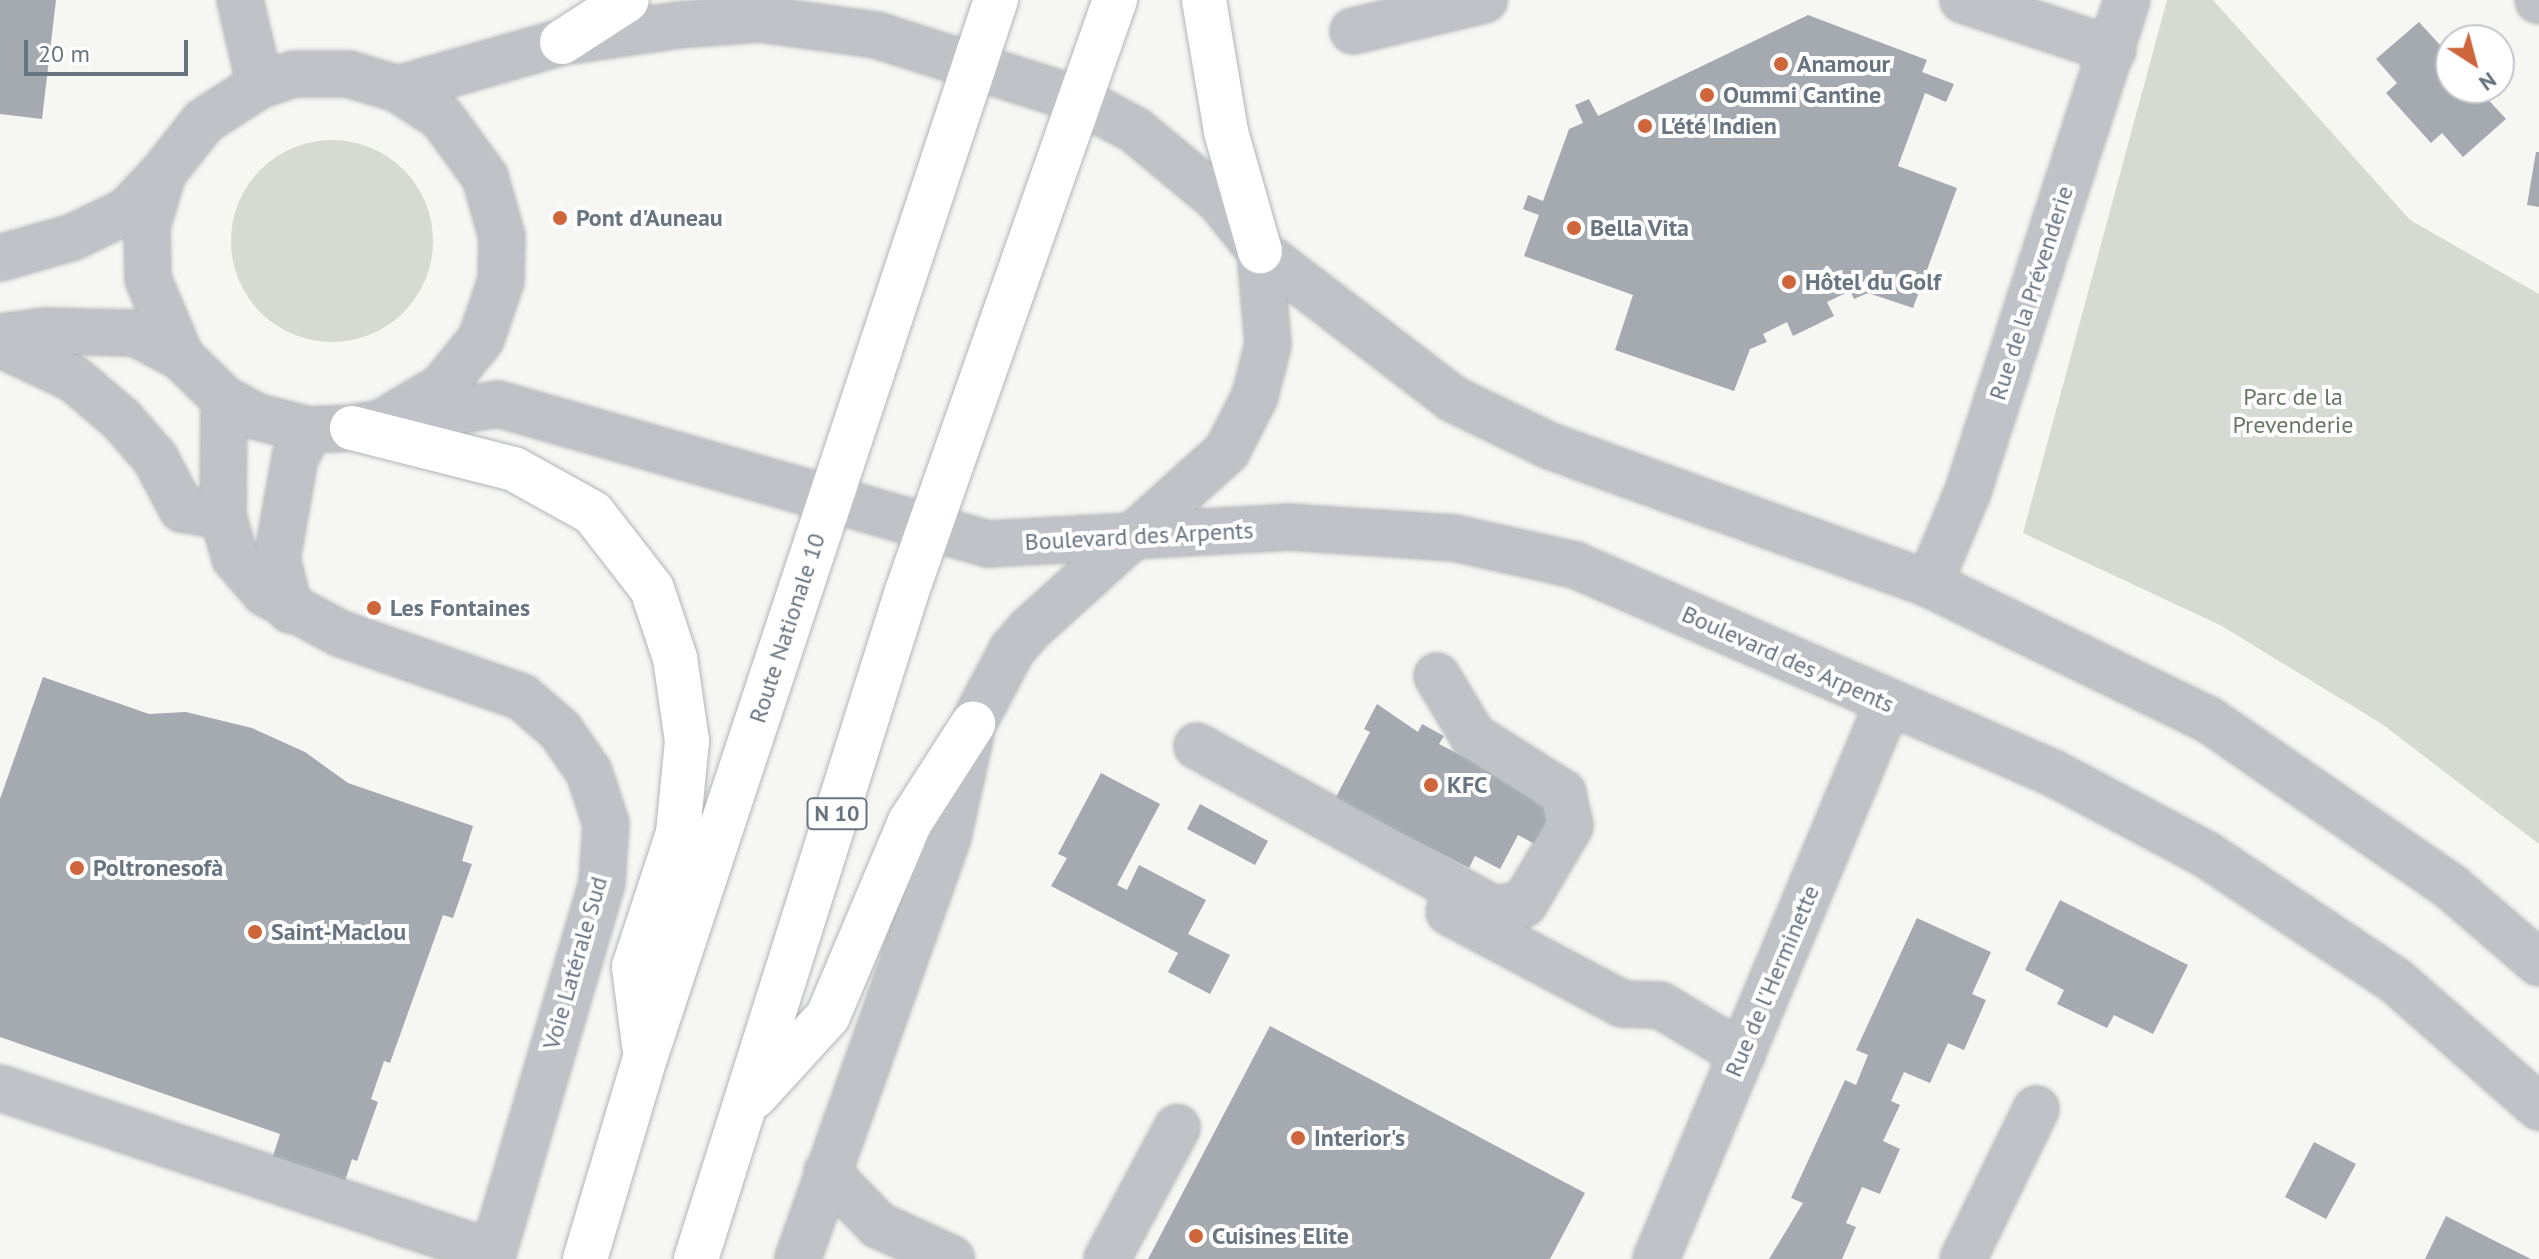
<!DOCTYPE html>
<html>
<head>
<meta charset="utf-8">
<style>
	body { margin:0 }
	#map { position:relative; width:2539px; height:1259px; overflow:hidden; background:#f6f6f3; font-family:"PT Sans",sans-serif }
	div>[style] { position:absolute }
	.green>* { inset:0; background:#d5dad3 }
	.round { border-radius:50% }
	.building>* { inset:0; background:#a4aab0 }
	.roads { filter:drop-shadow(0 0 2px #b1b4b8) drop-shadow(0 0 2px #b1b4b8) }
	.minor>* { height:44px; margin:-22px; padding:0 22px; transform-origin:22px; border-radius:22px; background:#bfc2c6 }
	.major>* { height:44px; margin:-22px; padding:0 22px; transform-origin:22px; border-radius:22px; background:#fff }
	.dots>* { width:22px; height:22px; translate:-50% -50%; box-sizing:border-box; border:4px solid #fff; border-radius:50% }
	span { translate:-50% -50%; white-space:nowrap; text-align:center; line-height:1.15; -webkit-text-stroke:8px #fff; paint-order:stroke }
	.shield-label span { padding:2px 6px; background:#fff; border:2px solid; border-radius:6px; -webkit-text-stroke-width:0 }
	.shield-label { font-size:22px; color:#687480; font-weight:700 }
	.poi-label { font-size:24px; color:#687480; font-weight:700 }
	.left { translate:0 -50%; text-align:left }
	.street-label { font-size:24px; color:#687480 }
	.park-label { font-size:24px; color:#697866 }
	.north { position:absolute; left:2435px; top:24px; width:80px; height:80px; box-sizing:border-box; background:#fff; border:2px solid #c3c7cc; border-radius:50%; rotate:144deg; font-size:22px; font-weight:700; line-height:32px; text-align:center; color:#687480 }
	.north::after { content:''; display:block; margin:auto; width:28px; height:36px; background:#ce653b; clip-path:polygon(50% 0,100% 100%,50% 72%,0 100%) }
	.scale { position:absolute; left:24px; top:40px; width:164px; height:36px; box-sizing:border-box; border:4px solid #687480; border-top:0; padding-left:10px; font-size:24px; line-height:28px; white-space:nowrap; color:#687480; -webkit-text-stroke:6px #fff; paint-order:stroke }
</style>
</head>
<body>
<div id="map">
	<div class="green">
		<div style="clip-path:polygon(2167px 0,2213px 0,2410px 220px,2539px 294px,2539px 844px,2382px 724px,2222px 626px,2023px 533px)"></div>
		<div class="round" style="left:231px;top:140px;width:202px;height:202px"></div>
	</div>
	<div class="building">
		<div style="clip-path:polygon(0 0,56px 0,42px 119px,0 114px)"></div>
		<div style="clip-path:polygon(1808px 15px,1927px 60px,1922px 72px,1954px 84px,1946px 102px,1925px 93px,1898px 166px,1957px 188px,1913px 308px,1868px 293px,1854px 299px,1850px 291px,1827px 302px,1834px 316px,1793px 336px,1787px 322px,1763px 334px,1767px 342px,1750px 349px,1734px 391px,1615px 350px,1633px 295px,1524px 256px,1539px 215px,1523px 209px,1528px 195px,1543px 201px,1569px 129px,1583px 123px,1575px 105px,1589px 99px,1598px 116px)"></div>
		<div style="clip-path:polygon(2419px 22px,2440px 45px,2459px 29px,2468px 40px,2451px 40px,2451px 88px,2491px 88px,2484px 95px,2506px 119px,2463px 157px,2442px 133px,2431px 143px,2386px 93px,2397px 83px,2376px 59px)"></div>
		<div style="clip-path:polygon(2536px 152px,2539px 152px,2539px 207px,2527px 205px)"></div>
		<div style="clip-path:polygon(43px 677px,149px 714px,186px 712px,252px 728px,305px 752px,348px 783px,473px 826px,462px 861px,472px 864px,453px 918px,443px 915px,390px 1063px,384px 1061px,371px 1099px,378px 1102px,357px 1161px,352px 1159px,344px 1184px,272px 1159px,280px 1134px,0 1037px,0 799px)"></div>
		<div style="clip-path:polygon(1377px 704px,1418px 732px,1422px 724px,1444px 736px,1439px 744px,1538px 795px,1535px 802px,1555px 813px,1537px 845px,1518px 835px,1500px 869px,1475px 856px,1469px 868px,1335px 799px,1370px 732px,1364px 729px)"></div>
		<div style="clip-path:polygon(1101px 773px,1160px 804px,1117px 885px,1127px 890px,1139px 865px,1206px 900px,1188px 934px,1230px 955px,1210px 994px,1168px 972px,1178px 953px,1051px 886px,1067px 858px,1058px 854px)"></div>
		<div style="clip-path:polygon(1200px 804px,1268px 841px,1255px 865px,1187px 829px)"></div>
		<div style="clip-path:polygon(2060px 900px,2188px 965px,2153px 1034px,2114px 1015px,2107px 1028px,2057px 1004px,2064px 990px,2025px 970px)"></div>
		<div style="clip-path:polygon(1917px 918px,1991px 952px,1972px 994px,1986px 1000px,1964px 1050px,1948px 1043px,1930px 1083px,1904px 1072px,1891px 1101px,1900px 1105px,1883px 1141px,1900px 1149px,1880px 1194px,1862px 1187px,1846px 1223px,1856px 1227px,1842px 1259px,1769px 1259px,1803px 1203px,1791px 1198px,1845px 1080px,1856px 1085px,1868px 1055px,1856px 1050px)"></div>
		<div style="clip-path:polygon(1270px 1026px,1585px 1193px,1550px 1259px,1148px 1259px)"></div>
		<div style="clip-path:polygon(2314px 1142px,2356px 1164px,2326px 1219px,2285px 1197px)"></div>
		<div style="clip-path:polygon(2446px 1216px,2495px 1241px,2531px 1259px,2425px 1259px)"></div>
	</div>
	<div class="roads">
		<div class="minor">
			<div style="left:240px;top:0;width:87px;rotate:76.8deg"></div>
			<div style="left:1963px;top:0;width:158px;rotate:18.4deg"></div>
			<div style="left:2538px;top:0;width:1px;rotate:45deg"></div>
			<div style="left:1353px;top:31px;width:135px;rotate:-13.3deg"></div>
			<div style="left:398px;top:89px;width:171px;rotate:-16deg"></div>
			<div style="left:562px;top:42px;width:117px;rotate:-8.3deg"></div>
			<div style="left:678px;top:25px;width:82px;rotate:-4.2deg"></div>
			<div style="left:760px;top:19px;width:117px;rotate:7.9deg"></div>
			<div style="left:876px;top:35px;width:211px;rotate:17.7deg"></div>
			<div style="left:1077px;top:99px;width:66px;rotate:28.1deg"></div>
			<div style="left:1135px;top:130px;width:109px;rotate:39.8deg"></div>
			<div style="left:1219px;top:200px;width:65px;rotate:51.2deg"></div>
			<div style="left:1260px;top:251px;width:94px;rotate:85.1deg"></div>
			<div style="left:1268px;top:345px;width:53px;rotate:104.3deg"></div>
			<div style="left:1255px;top:396px;width:62px;rotate:117deg"></div>
			<div style="left:1227px;top:451px;width:266px;rotate:137.9deg"></div>
			<div style="left:1030px;top:629px;width:28px;rotate:131deg"></div>
			<div style="left:1012px;top:650px;width:84px;rotate:117.8deg"></div>
			<div style="left:973px;top:724px;width:116px;rotate:102.5deg"></div>
			<div style="left:948px;top:837px;width:448px;rotate:109.6deg"></div>
			<div style="left:1260px;top:251px;width:243px;rotate:37.5deg"></div>
			<div style="left:1453px;top:399px;width:108px;rotate:25.9deg"></div>
			<div style="left:1550px;top:446px;width:403px;rotate:20deg"></div>
			<div style="left:1929px;top:584px;width:311px;rotate:25.9deg"></div>
			<div style="left:2209px;top:720px;width:294px;rotate:34.6deg"></div>
			<div style="left:2451px;top:887px;width:116px;rotate:40.8deg"></div>
			<div style="left:0;top:258px;width:76px;rotate:-16deg"></div>
			<div style="left:73px;top:237px;width:60px;rotate:-25.7deg"></div>
			<div style="left:127px;top:211px;width:50px;rotate:-46.6deg"></div>
			<div style="left:0;top:337px;width:45px;rotate:-7.6deg"></div>
			<div style="left:45px;top:331px;width:90px;rotate:1.3deg"></div>
			<div style="left:135px;top:333px;width:52px;rotate:27.6deg"></div>
			<div style="left:0;top:344px;width:82px;rotate:25.3deg"></div>
			<div style="left:74px;top:379px;width:62px;rotate:40.4deg"></div>
			<div style="left:121px;top:419px;width:52px;rotate:48.9deg"></div>
			<div style="left:155px;top:458px;width:58px;rotate:62.1deg"></div>
			<div style="left:182px;top:509px;width:42px;rotate:9.7deg"></div>
			<div style="left:224px;top:399px;width:117px;rotate:90.5deg"></div>
			<div style="left:223px;top:516px;width:44px;rotate:74.1deg"></div>
			<div style="left:235px;top:558px;width:46px;rotate:49.4deg"></div>
			<div style="left:265px;top:593px;width:84px;rotate:28.4deg"></div>
			<div style="left:339px;top:633px;width:194px;rotate:19.3deg"></div>
			<div style="left:522px;top:697px;width:50px;rotate:41deg"></div>
			<div style="left:560px;top:730px;width:51px;rotate:55.4deg"></div>
			<div style="left:589px;top:772px;width:55px;rotate:71.9deg"></div>
			<div style="left:606px;top:824px;width:59px;rotate:93.9deg"></div>
			<div style="left:602px;top:883px;width:392px;rotate:106.4deg"></div>
			<div style="left:388px;top:419px;width:63px;rotate:-30.7deg"></div>
			<div style="left:442px;top:387px;width:62px;rotate:-50.9deg"></div>
			<div style="left:481px;top:339px;width:61px;rotate:-71deg"></div>
			<div style="left:501px;top:281px;width:44px;rotate:-88.7deg"></div>
			<div style="left:502px;top:237px;width:62px;rotate:-105.8deg"></div>
			<div style="left:485px;top:177px;width:73px;rotate:-126.1deg"></div>
			<div style="left:442px;top:118px;width:53px;rotate:-146.6deg"></div>
			<div style="left:398px;top:89px;width:51px;rotate:-163deg"></div>
			<div style="left:349px;top:74px;width:55px;rotate:180deg"></div>
			<div style="left:294px;top:74px;width:36px;rotate:162deg"></div>
			<div style="left:260px;top:85px;width:67px;rotate:147.3deg"></div>
			<div style="left:204px;top:121px;width:66px;rotate:128.3deg"></div>
			<div style="left:163px;top:173px;width:56px;rotate:106.5deg"></div>
			<div style="left:147px;top:227px;width:52px;rotate:88.9deg"></div>
			<div style="left:148px;top:279px;width:85px;rotate:67.1deg"></div>
			<div style="left:181px;top:357px;width:60px;rotate:44.3deg"></div>
			<div style="left:224px;top:399px;width:38px;rotate:28deg"></div>
			<div style="left:258px;top:417px;width:53px;rotate:14.3deg"></div>
			<div style="left:309px;top:430px;width:43px;rotate:-2.7deg"></div>
			<div style="left:352px;top:428px;width:148px;rotate:-9.3deg"></div>
			<div style="left:498px;top:404px;width:510px;rotate:15.95deg"></div>
			<div style="left:988px;top:544px;width:300px;rotate:-3.2deg"></div>
			<div style="left:1288px;top:527px;width:166px;rotate:3.8deg"></div>
			<div style="left:1454px;top:538px;width:124px;rotate:12.6deg"></div>
			<div style="left:1575px;top:565px;width:521px;rotate:23.52deg"></div>
			<div style="left:2053px;top:773px;width:174px;rotate:28deg"></div>
			<div style="left:2207px;top:855px;width:227px;rotate:33.7deg"></div>
			<div style="left:2396px;top:981px;width:191px;rotate:41.4deg"></div>
			<div style="left:1929px;top:584px;width:101px;rotate:-67.2deg"></div>
			<div style="left:1968px;top:491px;width:516px;rotate:-72.06deg"></div>
			<div style="left:290px;top:610px;width:53px;rotate:-104.3deg"></div>
			<div style="left:277px;top:559px;width:103px;rotate:-79.9deg"></div>
			<div style="left:295px;top:458px;width:31px;rotate:-63deg"></div>
			<div style="left:1197px;top:746px;width:339px;rotate:28.8deg"></div>
			<div style="left:1494px;top:909px;width:30px;rotate:-9deg"></div>
			<div style="left:1524px;top:904px;width:91px;rotate:-59.5deg"></div>
			<div style="left:1570px;top:826px;width:34px;rotate:-102deg"></div>
			<div style="left:1563px;top:793px;width:107px;rotate:-147.7deg"></div>
			<div style="left:1473px;top:736px;width:70px;rotate:-121deg"></div>
			<div style="left:1449px;top:912px;width:197px;rotate:27.9deg"></div>
			<div style="left:1623px;top:1004px;width:37px;rotate:2deg"></div>
			<div style="left:1660px;top:1005px;width:96px;rotate:30.9deg"></div>
			<div style="left:0;top:1088px;width:520px;rotate:18.5deg"></div>
			<div style="left:827px;top:1172px;width:74px;rotate:46.1deg"></div>
			<div style="left:878px;top:1225px;width:81px;rotate:24.7deg"></div>
			<div style="left:1107px;top:1259px;width:149px;rotate:-61.9deg"></div>
			<div style="left:1656px;top:1259px;width:602px;rotate:-67.35deg"></div>
			<div style="left:1963px;top:1259px;width:167px;rotate:-64deg"></div>
		</div>
		<div class="major">
			<div style="left:1204px;top:0;width:134px;rotate:80.5deg"></div>
			<div style="left:1226px;top:132px;width:124px;rotate:74.1deg"></div>
			<div style="left:562px;top:42px;width:77px;rotate:-32.9deg"></div>
			<div style="left:352px;top:428px;width:167px;rotate:14.2deg"></div>
			<div style="left:514px;top:469px;width:90px;rotate:29.1deg"></div>
			<div style="left:593px;top:513px;width:96px;rotate:52.2deg"></div>
			<div style="left:652px;top:589px;width:73px;rotate:71.6deg"></div>
			<div style="left:675px;top:658px;width:84px;rotate:81.8deg"></div>
			<div style="left:687px;top:741px;width:92px;rotate:95.6deg"></div>
			<div style="left:678px;top:833px;width:141px;rotate:108.2deg"></div>
			<div style="left:634px;top:967px;width:79px;rotate:82.7deg"></div>
			<div style="left:755px;top:1096px;width:108px;rotate:-47.6deg"></div>
			<div style="left:828px;top:1016px;width:211px;rotate:-67.1deg"></div>
			<div style="left:910px;top:822px;width:117px;rotate:-57.3deg"></div>
			<div style="left:585px;top:1259px;width:210px;rotate:-73.4deg"></div>
			<div style="left:645px;top:1058px;width:1115px;rotate:-71.65deg"></div>
			<div style="left:696px;top:1259px;width:697px;rotate:-72.47deg"></div>
			<div style="left:906px;top:594px;width:630px;rotate:-70.62deg"></div>
		</div>
	</div>
	<div class="dots">
		<div style="left:1781px;top:64px;background:#ce653b"></div>
		<div style="left:1707px;top:95px;background:#ce653b"></div>
		<div style="left:1645px;top:126px;background:#ce653b"></div>
		<div style="left:560px;top:218px;background:#ce653b"></div>
		<div style="left:1574px;top:228px;background:#ce653b"></div>
		<div style="left:1789px;top:282px;background:#ce653b"></div>
		<div style="left:374px;top:608px;background:#ce653b"></div>
		<div style="left:1431px;top:785px;background:#ce653b"></div>
		<div style="left:77px;top:868px;background:#ce653b"></div>
		<div style="left:255px;top:932px;background:#ce653b"></div>
		<div style="left:1298px;top:1138px;background:#ce653b"></div>
		<div style="left:1196px;top:1236px;background:#ce653b"></div>
	</div>
	<div class="shield-label">
		<span style="left:837px;top:814px">N 10</span>
	</div>
	<div class="poi-label">
		<span class="left" style="left:1797px;top:64px">Anamour</span>
		<span class="left" style="left:1723px;top:95px">Oummi Cantine</span>
		<span class="left" style="left:1661px;top:126px">L'été Indien</span>
		<span class="left" style="left:576px;top:218px">Pont d'Auneau</span>
		<span class="left" style="left:1590px;top:228px">Bella Vita</span>
		<span class="left" style="left:1805px;top:282px">Hôtel du Golf</span>
		<span class="left" style="left:390px;top:608px">Les Fontaines</span>
		<span class="left" style="left:1447px;top:785px">KFC</span>
		<span class="left" style="left:93px;top:868px">Poltronesofà</span>
		<span class="left" style="left:271px;top:932px">Saint-Maclou</span>
		<span class="left" style="left:1314px;top:1138px">Interior's</span>
		<span class="left" style="left:1212px;top:1236px">Cuisines Elite</span>
	</div>
	<div class="street-label">
		<span style="left:2031px;top:293px;rotate:-72deg">Rue de la Prévenderie</span>
		<span style="left:1139px;top:536px;rotate:-3deg">Boulevard des Arpents</span>
		<span style="left:787px;top:628px;rotate:-72deg">Route Nationale 10</span>
		<span style="left:1788px;top:659px;rotate:24deg">Boulevard des Arpents</span>
		<span style="left:575px;top:963px;rotate:-74deg">Voie Latérale Sud</span>
		<span style="left:1772px;top:981px;rotate:-67deg">Rue de l'Herminette</span>
	</div>
	<div class="park-label">
		<span style="left:2293px;top:411px">Parc de la<br>Prevenderie</span>
	</div>
	<div class="north">N</div>
	<div class="scale">20 m</div>
</div>
</body>
</html>
